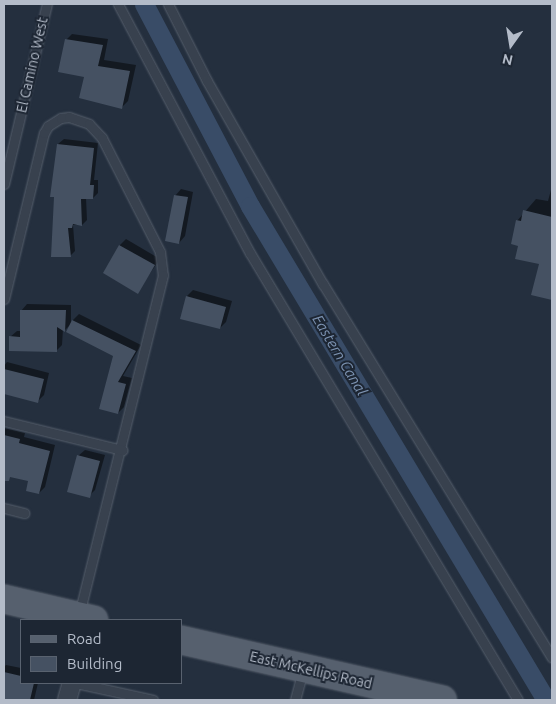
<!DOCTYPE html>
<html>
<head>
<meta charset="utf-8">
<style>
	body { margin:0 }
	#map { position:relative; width:556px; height:704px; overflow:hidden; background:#242f3e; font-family:Ubuntu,sans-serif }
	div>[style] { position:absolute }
	.shadow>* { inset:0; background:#0007 }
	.canal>* { height:19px; margin:-9.5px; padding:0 9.5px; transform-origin:9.5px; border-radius:9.5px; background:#394c67 }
	.building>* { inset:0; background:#455162 }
	.roads { filter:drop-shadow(0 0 1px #565f6c) drop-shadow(0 0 1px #565f6c) }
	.lane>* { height:9px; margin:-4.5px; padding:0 4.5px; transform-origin:4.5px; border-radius:4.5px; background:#38414e }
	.street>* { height:18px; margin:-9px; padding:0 9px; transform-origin:9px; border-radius:9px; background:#38414e }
	.primary>* { height:28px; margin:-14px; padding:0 14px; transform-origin:14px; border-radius:14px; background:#56606e }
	span { translate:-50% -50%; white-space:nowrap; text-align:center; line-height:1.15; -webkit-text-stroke:4px #1d2633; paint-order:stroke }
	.street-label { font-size:14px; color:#b4bcc9 }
	.water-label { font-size:15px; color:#7c92b1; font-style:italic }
	.frame { position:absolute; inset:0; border:5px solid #b4bcc9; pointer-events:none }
	.legend { position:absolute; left:20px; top:619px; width:162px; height:65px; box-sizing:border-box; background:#1d2633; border:1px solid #59626f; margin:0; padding:6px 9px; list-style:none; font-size:15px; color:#b4bcc9 }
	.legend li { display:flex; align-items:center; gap:10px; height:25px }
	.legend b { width:25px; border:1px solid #59626f }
	.north { position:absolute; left:486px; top:20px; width:50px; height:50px; -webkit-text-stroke:4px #1d2633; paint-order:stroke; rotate:193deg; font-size:14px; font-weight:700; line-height:20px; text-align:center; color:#b4bcc9 }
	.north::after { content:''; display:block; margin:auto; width:18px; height:22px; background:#b4bcc9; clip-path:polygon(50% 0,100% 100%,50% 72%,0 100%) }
</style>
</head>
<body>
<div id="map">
	<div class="shadow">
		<div style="clip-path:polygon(72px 34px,108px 39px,104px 60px,136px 65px,128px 101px,121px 108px,85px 76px,66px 40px)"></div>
		<div style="clip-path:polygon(64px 139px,98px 143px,94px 180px,98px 180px,98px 193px,93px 198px,86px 198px,87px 220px,82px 225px,73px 225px,75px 251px,70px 256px,58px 144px)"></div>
		<div style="clip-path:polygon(552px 186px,552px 298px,533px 294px,540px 263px,519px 245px,517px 221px,536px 199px,548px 201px)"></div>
		<div style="clip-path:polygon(181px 189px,193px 192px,185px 236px,179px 243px,175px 196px)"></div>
		<div style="clip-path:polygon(126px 239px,160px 259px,137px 292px,105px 273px,120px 245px)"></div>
		<div style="clip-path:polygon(193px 290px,232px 301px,226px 322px,220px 328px,187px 296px)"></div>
		<div style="clip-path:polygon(27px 304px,71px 305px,71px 322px,79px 314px,141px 345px,123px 376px,132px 378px,124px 407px,118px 413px,115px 355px,69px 326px,65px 330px,63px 329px,62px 345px,56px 351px,10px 337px,17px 331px,21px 331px,21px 311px)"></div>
		<div style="clip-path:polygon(7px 362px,49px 373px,44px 395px,37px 402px,4px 393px,4px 366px)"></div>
		<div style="clip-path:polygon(4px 428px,25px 433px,24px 437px,55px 445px,45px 487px,39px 493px,30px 480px,4px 474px)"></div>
		<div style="clip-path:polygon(85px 450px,105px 455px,95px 490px,89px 496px,78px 456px)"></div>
		<div style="clip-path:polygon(6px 665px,21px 668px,21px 683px,38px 683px,34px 700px,4px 700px,4px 667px)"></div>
	</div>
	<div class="canal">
		<div style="left:144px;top:4px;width:228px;rotate:62.3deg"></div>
		<div style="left:250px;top:206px;width:576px;rotate:59.07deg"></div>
	</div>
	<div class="building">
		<div style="clip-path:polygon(65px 39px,103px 45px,98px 66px,130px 71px,122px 109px,79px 98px,84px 77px,58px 72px)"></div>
		<div style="clip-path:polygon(57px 144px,94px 148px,90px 185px,94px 185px,93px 199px,81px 199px,82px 226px,73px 224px,72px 228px,68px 228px,71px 257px,51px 257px,54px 197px,50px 197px)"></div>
		<div style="clip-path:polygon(174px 195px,188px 197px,179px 244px,165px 241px)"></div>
		<div style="clip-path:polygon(523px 210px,552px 217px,552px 300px,531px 295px,539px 264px,515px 259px,518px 246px,511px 244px,516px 220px,521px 221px)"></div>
		<div style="clip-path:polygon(119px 245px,155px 265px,138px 294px,103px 273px)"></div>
		<div style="clip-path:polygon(186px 296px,226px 307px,220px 329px,180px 319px)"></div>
		<div style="clip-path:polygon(20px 310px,66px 310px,65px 332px,57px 327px,57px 352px,9px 351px,9px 336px,20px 337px)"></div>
		<div style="clip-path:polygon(72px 320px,136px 351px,118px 382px,126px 384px,118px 414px,99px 409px,113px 356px,66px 332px)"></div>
		<div style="clip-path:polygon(4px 369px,44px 379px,38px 403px,4px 394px)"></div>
		<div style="clip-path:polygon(4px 435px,20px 439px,19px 443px,50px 451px,39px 494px,26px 491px,28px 481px,10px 477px,9px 481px,4px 481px)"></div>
		<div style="clip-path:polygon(77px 455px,100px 461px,90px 498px,67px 492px)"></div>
		<div style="clip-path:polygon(4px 672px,21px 676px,21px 683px,34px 683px,30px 700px,4px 700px)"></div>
	</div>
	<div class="roads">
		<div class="lane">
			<div style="left:118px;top:4px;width:282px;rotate:62.1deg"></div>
			<div style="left:250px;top:253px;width:521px;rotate:59.06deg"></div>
			<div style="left:168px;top:4px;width:86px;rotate:63.1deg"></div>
			<div style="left:207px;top:81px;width:234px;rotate:60.3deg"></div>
			<div style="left:323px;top:284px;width:438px;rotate:58.5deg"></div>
			<div style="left:4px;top:184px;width:185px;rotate:-76.6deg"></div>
			<div style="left:4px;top:299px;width:171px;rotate:-76.5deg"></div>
			<div style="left:44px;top:133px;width:8px;rotate:-60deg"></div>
			<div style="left:48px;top:126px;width:15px;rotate:-32deg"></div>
			<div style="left:61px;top:118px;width:8px;rotate:-7deg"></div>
			<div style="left:69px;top:117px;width:21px;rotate:19deg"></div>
			<div style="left:89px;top:124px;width:19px;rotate:47deg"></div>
			<div style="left:102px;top:138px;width:128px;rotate:63deg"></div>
			<div style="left:160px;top:252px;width:23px;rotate:83deg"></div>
			<div style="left:163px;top:275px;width:349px;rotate:103.9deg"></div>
			<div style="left:4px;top:421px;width:122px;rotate:13.8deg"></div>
			<div style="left:4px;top:508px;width:21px;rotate:14deg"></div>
			<div style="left:76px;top:683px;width:79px;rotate:12.4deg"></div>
			<div style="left:295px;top:700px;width:30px;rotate:-75deg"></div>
		</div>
		<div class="street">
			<div style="left:67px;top:700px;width:18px;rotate:-74deg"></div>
		</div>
		<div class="primary">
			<div style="left:4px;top:599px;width:92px;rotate:13.1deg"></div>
			<div style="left:181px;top:640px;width:268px;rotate:12.9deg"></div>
		</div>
	</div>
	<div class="street-label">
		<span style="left:32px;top:65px;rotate:-77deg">El Camino West</span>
		<span style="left:311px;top:670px;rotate:13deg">East McKellips Road</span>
	</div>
	<div class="water-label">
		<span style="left:340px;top:355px;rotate:59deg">Eastern Canal</span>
	</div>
	<div class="frame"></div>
	<ul class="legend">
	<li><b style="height:6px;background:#56606e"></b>Road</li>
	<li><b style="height:14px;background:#455162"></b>Building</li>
	</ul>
	<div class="north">N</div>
</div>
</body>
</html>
